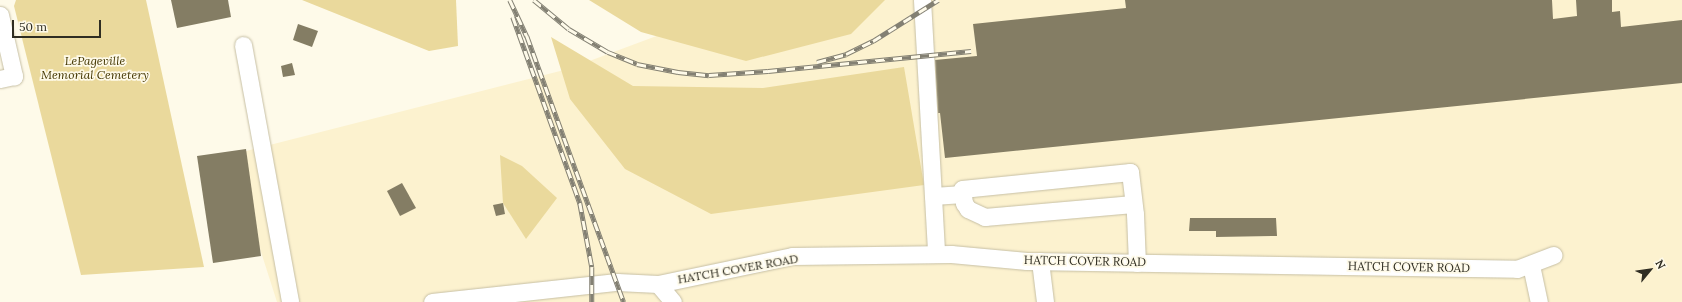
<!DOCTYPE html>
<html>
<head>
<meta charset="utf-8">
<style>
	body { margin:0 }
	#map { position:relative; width:1682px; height:302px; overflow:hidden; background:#fefae9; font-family:Lora,serif }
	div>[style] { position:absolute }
	.built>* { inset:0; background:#fcf2cf }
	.green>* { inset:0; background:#ead99c }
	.building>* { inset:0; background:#847d64 }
	.roads { filter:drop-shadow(0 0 1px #c6bfa4) drop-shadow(0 0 1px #c6bfa4) }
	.minor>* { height:17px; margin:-8.5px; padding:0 8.5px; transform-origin:8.5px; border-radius:8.5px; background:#fff }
	.rail>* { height:4.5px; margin-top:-2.25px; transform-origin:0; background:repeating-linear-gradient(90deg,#fefae9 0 9px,#838073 0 18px); box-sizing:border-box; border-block:1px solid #838073 }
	span { translate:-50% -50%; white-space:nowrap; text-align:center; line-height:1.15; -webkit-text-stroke:3.5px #fefae9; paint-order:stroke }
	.park-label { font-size:12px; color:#433600; font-style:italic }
	.street-label { font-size:12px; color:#2f2d22 }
	.north { position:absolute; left:1630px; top:250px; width:40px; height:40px; -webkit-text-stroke:3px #fefae9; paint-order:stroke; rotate:61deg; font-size:11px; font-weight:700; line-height:16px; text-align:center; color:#2f2d22 }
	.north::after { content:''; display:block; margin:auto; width:14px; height:18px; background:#2f2d22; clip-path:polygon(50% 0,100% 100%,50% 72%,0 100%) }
	.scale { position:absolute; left:12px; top:20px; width:89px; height:18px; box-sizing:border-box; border:2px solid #2f2d22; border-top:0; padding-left:5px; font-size:12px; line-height:14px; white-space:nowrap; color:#2f2d22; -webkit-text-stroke:3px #fefae9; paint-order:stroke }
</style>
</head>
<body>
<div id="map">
	<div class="built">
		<div style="clip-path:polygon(753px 0,1682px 0,1682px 302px,277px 302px,230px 155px,568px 69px)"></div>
	</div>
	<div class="green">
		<div style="clip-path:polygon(16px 0,146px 0,204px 267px,81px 275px,14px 6px)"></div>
		<div style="clip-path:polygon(302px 0,456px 0,458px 46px,429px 51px)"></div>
		<div style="clip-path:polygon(589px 0,885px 0,851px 34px,746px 61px,641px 32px)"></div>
		<div style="clip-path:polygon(551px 37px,633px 86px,763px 88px,904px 67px,924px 185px,711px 214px,625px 169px,570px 99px)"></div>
		<div style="clip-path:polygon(500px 155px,522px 166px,557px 198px,526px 239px,503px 203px)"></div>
	</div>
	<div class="building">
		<div style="clip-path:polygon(171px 0,228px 0,231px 17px,177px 28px)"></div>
		<div style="clip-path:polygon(1125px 0,1552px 0,1553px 19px,1577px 16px,1576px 0,1612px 0,1612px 12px,1620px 11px,1621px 27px,1682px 20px,1682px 83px,945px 158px,940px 113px,938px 113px,935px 60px,977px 56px,973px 24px,1126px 8px)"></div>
		<div style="clip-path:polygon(298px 24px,318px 31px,312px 47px,293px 40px)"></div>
		<div style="clip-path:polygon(292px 63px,295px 75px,283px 77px,281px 66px)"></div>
		<div style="clip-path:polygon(246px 149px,261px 256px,213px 263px,197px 156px)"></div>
		<div style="clip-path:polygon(402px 183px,416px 208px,400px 216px,387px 191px)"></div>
		<div style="clip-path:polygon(503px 203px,505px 214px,496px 216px,493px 205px)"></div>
		<div style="clip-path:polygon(1190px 218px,1276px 218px,1277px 236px,1216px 237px,1216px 231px,1189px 231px)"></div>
	</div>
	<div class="roads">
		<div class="minor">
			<div style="left:922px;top:0;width:254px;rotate:86.8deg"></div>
			<div style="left:0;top:15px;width:63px;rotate:77.1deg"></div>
			<div style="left:14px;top:76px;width:14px;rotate:168deg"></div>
			<div style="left:243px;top:45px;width:261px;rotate:79.6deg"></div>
			<div style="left:933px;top:196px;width:30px;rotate:-4deg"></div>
			<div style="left:1133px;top:204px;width:149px;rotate:175deg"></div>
			<div style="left:985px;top:217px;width:19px;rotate:-155deg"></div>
			<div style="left:968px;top:209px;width:7px;rotate:-124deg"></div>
			<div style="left:964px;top:203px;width:14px;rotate:-98deg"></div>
			<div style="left:962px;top:189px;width:169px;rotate:-5.8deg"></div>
			<div style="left:1130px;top:172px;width:42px;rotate:83.2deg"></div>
			<div style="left:1135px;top:214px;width:49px;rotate:87.7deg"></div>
			<div style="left:1040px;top:261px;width:41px;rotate:83deg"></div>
			<div style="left:1531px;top:265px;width:38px;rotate:78deg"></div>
			<div style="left:658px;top:284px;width:23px;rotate:50deg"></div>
			<div style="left:432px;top:302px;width:186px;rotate:-6.2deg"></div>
			<div style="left:617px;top:282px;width:41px;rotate:2.8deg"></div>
			<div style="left:658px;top:284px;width:137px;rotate:-11.8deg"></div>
			<div style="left:792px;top:256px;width:159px;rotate:-0.7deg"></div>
			<div style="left:951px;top:254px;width:76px;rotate:5.3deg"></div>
			<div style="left:1027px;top:261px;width:490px;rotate:0.9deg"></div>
			<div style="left:1517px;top:269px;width:39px;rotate:-21deg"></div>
		</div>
	</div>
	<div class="rail">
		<div style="left:510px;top:0;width:40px;rotate:65deg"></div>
		<div style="left:527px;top:36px;width:283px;rotate:70deg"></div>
		<div style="left:534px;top:0;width:45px;rotate:39.6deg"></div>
		<div style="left:569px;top:29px;width:45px;rotate:30.5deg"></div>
		<div style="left:608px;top:52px;width:31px;rotate:22deg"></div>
		<div style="left:637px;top:64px;width:42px;rotate:11deg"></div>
		<div style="left:678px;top:72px;width:31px;rotate:6deg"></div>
		<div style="left:709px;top:75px;width:59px;rotate:-3.9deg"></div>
		<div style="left:768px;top:71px;width:204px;rotate:-5.6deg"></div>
		<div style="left:513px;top:17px;width:198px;rotate:70.2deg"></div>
		<div style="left:580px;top:203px;width:65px;rotate:79.4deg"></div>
		<div style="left:592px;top:267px;width:35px;rotate:90deg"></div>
		<div style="left:817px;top:62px;width:30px;rotate:-15deg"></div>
		<div style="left:846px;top:54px;width:30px;rotate:-26deg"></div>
		<div style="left:873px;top:41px;width:77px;rotate:-32.2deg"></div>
	</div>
	<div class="park-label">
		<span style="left:95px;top:68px">LePageville<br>Memorial Cemetery</span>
	</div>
	<div class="street-label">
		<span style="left:1085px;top:261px;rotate:1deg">HATCH COVER ROAD</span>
		<span style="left:1409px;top:267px;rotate:1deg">HATCH COVER ROAD</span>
		<span style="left:738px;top:269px;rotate:-10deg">HATCH COVER ROAD</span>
	</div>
	<div class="north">N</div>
	<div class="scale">50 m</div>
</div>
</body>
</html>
